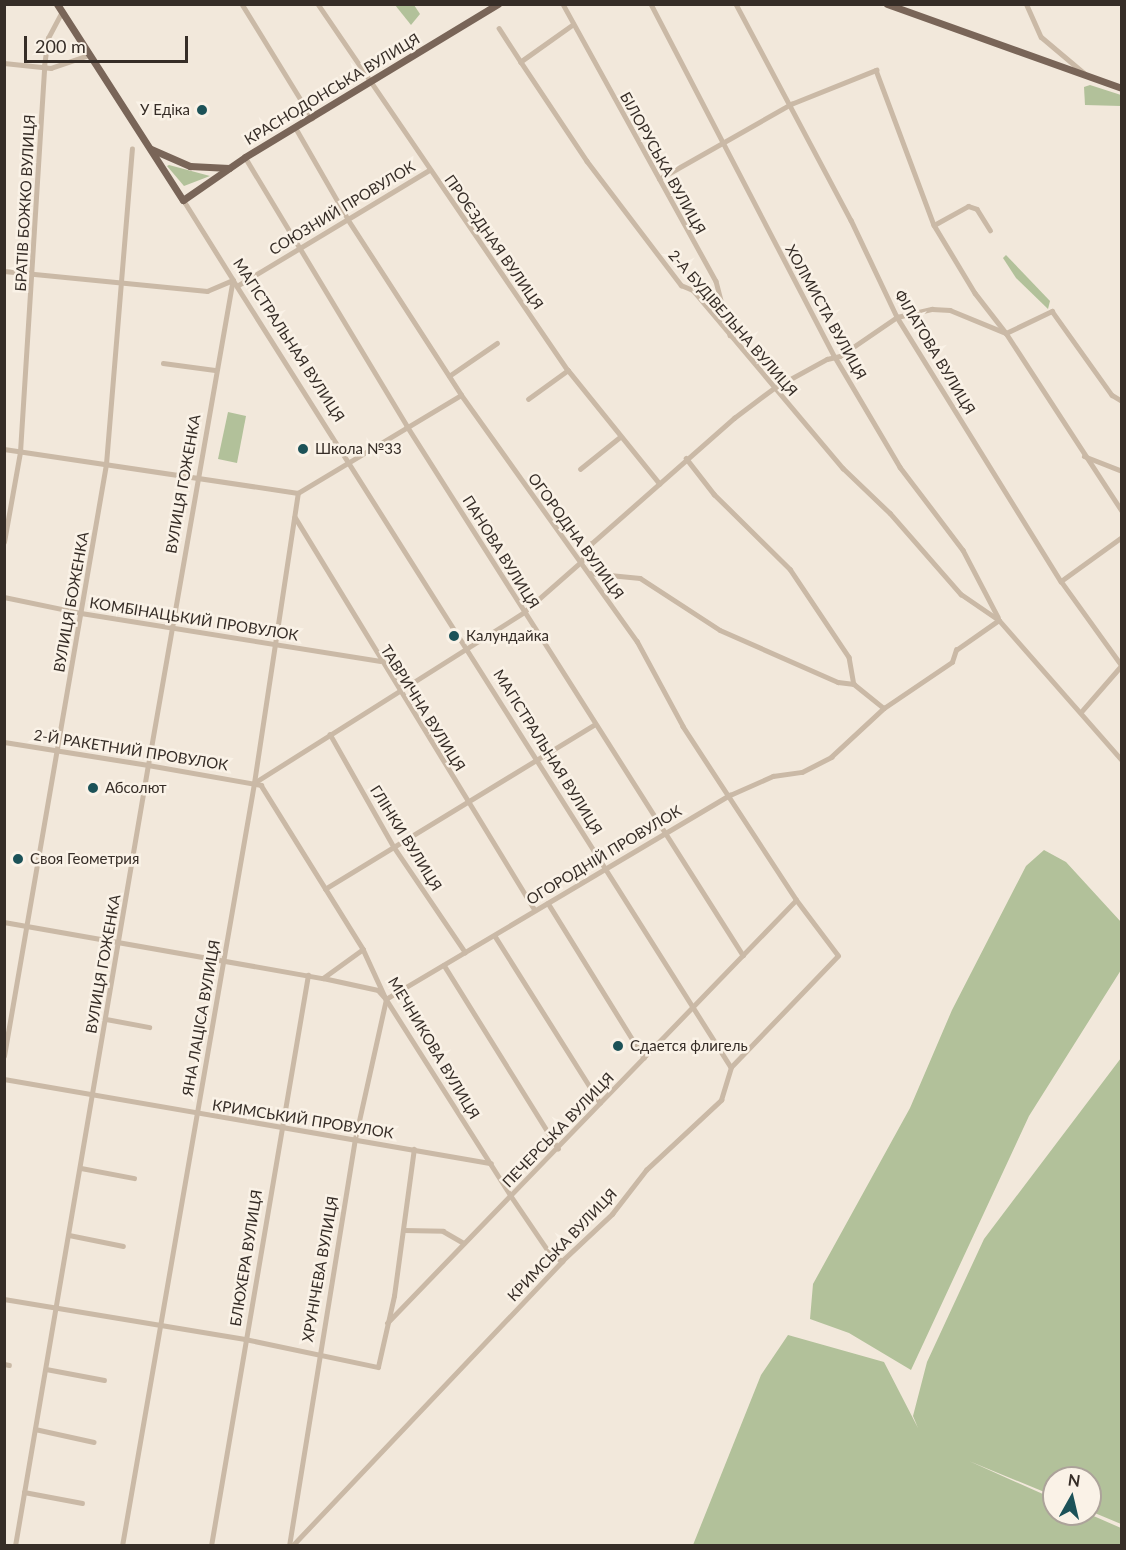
<!DOCTYPE html>
<html>
<head>
<meta charset="utf-8">
<style>
	body { margin:0 }
	#map { position:relative; width:1126px; height:1550px; overflow:hidden; background:#f2e8db; font-family:Lato,sans-serif }
	div>[style] { position:absolute }
	.green>* { inset:0; background:#b2c19a }
	.minor>* { height:4.5px; margin:-2.25px; padding:0 2.25px; transform-origin:2.25px; border-radius:2.25px; background:#cab9a6 }
	.tertiary>* { height:5px; margin:-2.5px; padding:0 2.5px; transform-origin:2.5px; border-radius:2.5px; background:#cab9a6 }
	.primary>* { height:7px; margin:-3.5px; padding:0 3.5px; transform-origin:3.5px; border-radius:3.5px; background:#796558 }
	.dots>* { width:16px; height:16px; translate:-50% -50%; box-sizing:border-box; border:3px solid #faf2e7; border-radius:50% }
	span { translate:-50% -50%; white-space:nowrap; text-align:center; line-height:1.15; -webkit-text-stroke:5px #faf2e7; paint-order:stroke }
	.street-label { font-size:15px; color:#362d27 }
	.poi-label { font-size:15px; color:#362d27 }
	.right { translate:-100% -50%; text-align:right }
	.left { translate:0 -50%; text-align:left }
	.frame { position:absolute; inset:0; border:6px solid #362d27; pointer-events:none }
	.north { position:absolute; left:1042px; top:1466px; width:60px; height:60px; box-sizing:border-box; background:#faf2e7; border:2px solid #aca39a; border-radius:50%; rotate:8deg; font-size:16px; font-weight:700; line-height:24px; text-align:center; color:#362d27 }
	.north::after { content:''; display:block; margin:auto; width:21px; height:27px; background:#1c5258; clip-path:polygon(50% 0,100% 100%,50% 72%,0 100%) }
	.scale { position:absolute; left:24px; top:36px; width:164px; height:27px; box-sizing:border-box; border:3px solid #362d27; border-top:0; padding-left:8px; font-size:18px; line-height:21px; white-space:nowrap; color:#362d27; -webkit-text-stroke:4px #faf2e7; paint-order:stroke }
</style>
</head>
<body>
<div id="map">
	<div class="green">
		<div style="clip-path:polygon(395px 5px,414px 5px,420px 14px,411px 25px)"></div>
		<div style="clip-path:polygon(1090px 85px,1121px 95px,1121px 106px,1085px 105px,1084px 87px)"></div>
		<div style="clip-path:polygon(167px 166px,169px 165px,210px 176px,184px 186px)"></div>
		<div style="clip-path:polygon(1006px 255px,1050px 301px,1048px 309px,1016px 278px,1003px 258px)"></div>
		<div style="clip-path:polygon(228px 412px,246px 416px,237px 463px,218px 459px)"></div>
		<div style="clip-path:polygon(1044px 850px,1066px 862px,1121px 922px,1121px 970px,1029px 1116px,911px 1370px,849px 1333px,810px 1319px,813px 1284px,910px 1108px,952px 1010px,1026px 866px)"></div>
		<div style="clip-path:polygon(1121px 1058px,1121px 1524px,1090px 1511px,1090px 1478px,1054px 1478px,1054px 1496px,969px 1461px,1054px 1499px,1054px 1514px,1089px 1514px,1121px 1528px,1121px 1545px,693px 1545px,761px 1375px,788px 1335px,884px 1362px,918px 1428px,913px 1416px,927px 1362px,984px 1239px)"></div>
	</div>
	<div class="minor">
		<div style="left:242px;top:4px;width:134px;rotate:58.4deg"></div>
		<div style="left:318px;top:4px;width:443px;rotate:55.7deg"></div>
		<div style="left:568px;top:370px;width:146px;rotate:51.1deg"></div>
		<div style="left:563px;top:4px;width:316px;rotate:61.1deg"></div>
		<div style="left:716px;top:281px;width:56px;rotate:75.5deg"></div>
		<div style="left:651px;top:4px;width:398px;rotate:62.5deg"></div>
		<div style="left:835px;top:357px;width:128px;rotate:59.4deg"></div>
		<div style="left:900px;top:467px;width:104px;rotate:52.8deg"></div>
		<div style="left:963px;top:550px;width:76px;rotate:62.4deg"></div>
		<div style="left:736px;top:4px;width:245px;rotate:62deg"></div>
		<div style="left:851px;top:220px;width:107px;rotate:64.6deg"></div>
		<div style="left:897px;top:317px;width:311px;rotate:58.2deg"></div>
		<div style="left:1061px;top:581px;width:105px;rotate:54.3deg"></div>
		<div style="left:573px;top:25px;width:64px;rotate:144.6deg"></div>
		<div style="left:521px;top:62px;width:119px;rotate:56.3deg"></div>
		<div style="left:587px;top:161px;width:156px;rotate:52.8deg"></div>
		<div style="left:681px;top:285px;width:13px;rotate:23deg"></div>
		<div style="left:693px;top:290px;width:233px;rotate:49.9deg"></div>
		<div style="left:843px;top:468px;width:65px;rotate:43.8deg"></div>
		<div style="left:890px;top:513px;width:108px;rotate:48.8deg"></div>
		<div style="left:961px;top:594px;width:46px;rotate:34.4deg"></div>
		<div style="left:999px;top:620px;width:186px;rotate:48.7deg"></div>
		<div style="left:499px;top:28px;width:40px;rotate:57.1deg"></div>
		<div style="left:4px;top:63px;width:47px;rotate:6.1deg"></div>
		<div style="left:51px;top:68px;width:40px;rotate:-18.9deg"></div>
		<div style="left:245px;top:157px;width:314px;rotate:58.9deg"></div>
		<div style="left:407px;top:426px;width:627px;rotate:57.58deg"></div>
		<div style="left:659px;top:179px;width:152px;rotate:-29.6deg"></div>
		<div style="left:791px;top:104px;width:92px;rotate:-21.8deg"></div>
		<div style="left:876px;top:70px;width:165px;rotate:69.5deg"></div>
		<div style="left:934px;top:225px;width:79px;rotate:58.9deg"></div>
		<div style="left:975px;top:293px;width:51px;rotate:52.2deg"></div>
		<div style="left:1006px;top:333px;width:212px;rotate:56.9deg"></div>
		<div style="left:934px;top:225px;width:39px;rotate:-29deg"></div>
		<div style="left:968px;top:206px;width:9px;rotate:18deg"></div>
		<div style="left:977px;top:209px;width:25px;rotate:58deg"></div>
		<div style="left:4px;top:271px;width:204px;rotate:5.6deg"></div>
		<div style="left:207px;top:291px;width:28px;rotate:-23deg"></div>
		<div style="left:233px;top:280px;width:931px;rotate:57.68deg"></div>
		<div style="left:237px;top:286px;width:224px;rotate:-31.1deg"></div>
		<div style="left:163px;top:363px;width:52px;rotate:7.7deg"></div>
		<div style="left:449px;top:376px;width:58px;rotate:-34.5deg"></div>
		<div style="left:528px;top:399px;width:49px;rotate:-35.9deg"></div>
		<div style="left:4px;top:449px;width:297px;rotate:8.5deg"></div>
		<div style="left:1084px;top:456px;width:41px;rotate:21.5deg"></div>
		<div style="left:686px;top:458px;width:46px;rotate:52.1deg"></div>
		<div style="left:714px;top:494px;width:107px;rotate:44.6deg"></div>
		<div style="left:790px;top:569px;width:106px;rotate:56.2deg"></div>
		<div style="left:849px;top:657px;width:27px;rotate:80deg"></div>
		<div style="left:580px;top:469px;width:51px;rotate:-38.7deg"></div>
		<div style="left:298px;top:493px;width:190px;rotate:-31deg"></div>
		<div style="left:295px;top:517px;width:460px;rotate:58.6deg"></div>
		<div style="left:4px;top:542px;width:91px;rotate:-79.9deg"></div>
		<div style="left:20px;top:452px;width:387px;rotate:-86.4deg"></div>
		<div style="left:44px;top:66px;width:28px;rotate:-82deg"></div>
		<div style="left:48px;top:38px;width:30px;rotate:-62deg"></div>
		<div style="left:589px;top:573px;width:51px;rotate:5.6deg"></div>
		<div style="left:640px;top:578px;width:95px;rotate:33deg"></div>
		<div style="left:720px;top:630px;width:129px;rotate:23.8deg"></div>
		<div style="left:838px;top:682px;width:16px;rotate:7deg"></div>
		<div style="left:854px;top:684px;width:38px;rotate:39deg"></div>
		<div style="left:1061px;top:581px;width:75px;rotate:-35.8deg"></div>
		<div style="left:4px;top:597px;width:79px;rotate:11.7deg"></div>
		<div style="left:81px;top:613px;width:303px;rotate:9.1deg"></div>
		<div style="left:1081px;top:712px;width:61px;rotate:-49deg"></div>
		<div style="left:330px;top:734px;width:130px;rotate:60.5deg"></div>
		<div style="left:394px;top:847px;width:127px;rotate:55.9deg"></div>
		<div style="left:254px;top:783px;width:320px;rotate:-32.3deg"></div>
		<div style="left:524px;top:612px;width:76px;rotate:-41.3deg"></div>
		<div style="left:581px;top:562px;width:21px;rotate:-61deg"></div>
		<div style="left:591px;top:544px;width:191px;rotate:-41.4deg"></div>
		<div style="left:734px;top:418px;width:50px;rotate:-36.9deg"></div>
		<div style="left:774px;top:388px;width:60px;rotate:-28.7deg"></div>
		<div style="left:827px;top:359px;width:13px;rotate:-13deg"></div>
		<div style="left:840px;top:356px;width:69px;rotate:-34.4deg"></div>
		<div style="left:897px;top:317px;width:36px;rotate:-13deg"></div>
		<div style="left:932px;top:309px;width:18px;rotate:3deg"></div>
		<div style="left:950px;top:310px;width:61px;rotate:22.3deg"></div>
		<div style="left:1006px;top:333px;width:51px;rotate:-25.6deg"></div>
		<div style="left:1052px;top:311px;width:103px;rotate:54.5deg"></div>
		<div style="left:1112px;top:395px;width:12px;rotate:31deg"></div>
		<div style="left:325px;top:889px;width:315px;rotate:-31.4deg"></div>
		<div style="left:548px;top:903px;width:182px;rotate:58.2deg"></div>
		<div style="left:4px;top:922px;width:324px;rotate:10deg"></div>
		<div style="left:323px;top:978px;width:56px;rotate:12.3deg"></div>
		<div style="left:378px;top:990px;width:12px;rotate:48deg"></div>
		<div style="left:386px;top:999px;width:400px;rotate:-30.7deg"></div>
		<div style="left:730px;top:795px;width:47px;rotate:-23.8deg"></div>
		<div style="left:773px;top:776px;width:29px;rotate:-8deg"></div>
		<div style="left:802px;top:772px;width:33px;rotate:-27deg"></div>
		<div style="left:831px;top:757px;width:72px;rotate:-42.8deg"></div>
		<div style="left:884px;top:708px;width:82px;rotate:-34.1deg"></div>
		<div style="left:952px;top:662px;width:13px;rotate:-72deg"></div>
		<div style="left:956px;top:650px;width:52px;rotate:-34.9deg"></div>
		<div style="left:495px;top:936px;width:197px;rotate:57.8deg"></div>
		<div style="left:444px;top:965px;width:216px;rotate:58.1deg"></div>
		<div style="left:323px;top:978px;width:49px;rotate:-35.9deg"></div>
		<div style="left:106px;top:1019px;width:44px;rotate:10.5deg"></div>
		<div style="left:4px;top:1056px;width:601px;rotate:-80.22deg"></div>
		<div style="left:106px;top:464px;width:316px;rotate:-85.3deg"></div>
		<div style="left:4px;top:1079px;width:494px;rotate:9.8deg"></div>
		<div style="left:81px;top:1168px;width:54px;rotate:10.7deg"></div>
		<div style="left:404px;top:1230px;width:39px;rotate:1deg"></div>
		<div style="left:443px;top:1231px;width:24px;rotate:30deg"></div>
		<div style="left:69px;top:1235px;width:55px;rotate:11.5deg"></div>
		<div style="left:4px;top:1299px;width:244px;rotate:9.4deg"></div>
		<div style="left:245px;top:1339px;width:136px;rotate:11.9deg"></div>
		<div style="left:378px;top:1367px;width:73px;rotate:-77.3deg"></div>
		<div style="left:394px;top:1296px;width:148px;rotate:-82.3deg"></div>
		<div style="left:387px;top:1323px;width:588px;rotate:-45.96deg"></div>
		<div style="left:4px;top:1364px;width:5px;rotate:11deg"></div>
		<div style="left:46px;top:1369px;width:59px;rotate:10.7deg"></div>
		<div style="left:35px;top:1429px;width:60px;rotate:12.4deg"></div>
		<div style="left:24px;top:1492px;width:59px;rotate:10.7deg"></div>
		<div style="left:15px;top:1546px;width:792px;rotate:-80.34deg"></div>
		<div style="left:148px;top:765px;width:115px;rotate:10deg"></div>
		<div style="left:261px;top:785px;width:193px;rotate:58.1deg"></div>
		<div style="left:363px;top:949px;width:55px;rotate:65.3deg"></div>
		<div style="left:386px;top:999px;width:233px;rotate:57.6deg"></div>
		<div style="left:511px;top:1196px;width:68px;rotate:55.8deg"></div>
		<div style="left:549px;top:1252px;width:16px;rotate:35deg"></div>
		<div style="left:122px;top:1546px;width:774px;rotate:-80.18deg"></div>
		<div style="left:254px;top:783px;width:293px;rotate:-81.4deg"></div>
		<div style="left:211px;top:1546px;width:579px;rotate:-80.36deg"></div>
		<div style="left:289px;top:1546px;width:412px;rotate:-80.8deg"></div>
		<div style="left:355px;top:1139px;width:143px;rotate:-77.5deg"></div>
		<div style="left:292px;top:1546px;width:393px;rotate:-46.5deg"></div>
		<div style="left:562px;top:1261px;width:69px;rotate:-43.2deg"></div>
		<div style="left:612px;top:1214px;width:56px;rotate:-52.3deg"></div>
		<div style="left:646px;top:1170px;width:103px;rotate:-43deg"></div>
		<div style="left:721px;top:1100px;width:34px;rotate:-73deg"></div>
		<div style="left:731px;top:1067px;width:154px;rotate:-46.1deg"></div>
		<div style="left:838px;top:956px;width:70px;rotate:-126.9deg"></div>
		<div style="left:796px;top:900px;width:207px;rotate:-123.2deg"></div>
		<div style="left:683px;top:727px;width:97px;rotate:-118.4deg"></div>
		<div style="left:637px;top:642px;width:303px;rotate:-125.5deg"></div>
		<div style="left:461px;top:395px;width:208px;rotate:-122.9deg"></div>
		<div style="left:348px;top:220px;width:106px;rotate:-119.9deg"></div>
	</div>
	<div class="tertiary">
		<div style="left:1026px;top:4px;width:36px;rotate:66deg"></div>
		<div style="left:1041px;top:37px;width:57px;rotate:40.1deg"></div>
		<div style="left:4px;top:742px;width:146px;rotate:9.1deg"></div>
		<div style="left:148px;top:765px;width:492px;rotate:-80.1deg"></div>
		<div style="left:233px;top:280px;width:94px;rotate:-122deg"></div>
	</div>
	<div class="primary">
		<div style="left:57px;top:4px;width:233px;rotate:57.3deg"></div>
		<div style="left:183px;top:200px;width:75px;rotate:-34.7deg"></div>
		<div style="left:245px;top:157px;width:296px;rotate:-31.2deg"></div>
		<div style="left:887px;top:4px;width:250px;rotate:19.7deg"></div>
		<div style="left:151px;top:149px;width:43px;rotate:23.6deg"></div>
		<div style="left:190px;top:166px;width:39px;rotate:3deg"></div>
	</div>
	<div class="dots">
		<div style="left:202px;top:110px;background:#1c5258"></div>
		<div style="left:303px;top:449px;background:#1c5258"></div>
		<div style="left:454px;top:636px;background:#1c5258"></div>
		<div style="left:93px;top:788px;background:#1c5258"></div>
		<div style="left:18px;top:859px;background:#1c5258"></div>
		<div style="left:618px;top:1046px;background:#1c5258"></div>
	</div>
	<div class="street-label">
		<span style="left:332px;top:89px;rotate:-31deg">КРАСНОДОНСЬКА ВУЛИЦЯ</span>
		<span style="left:663px;top:163px;rotate:61deg">БІЛОРУСЬКА ВУЛИЦЯ</span>
		<span style="left:25px;top:203px;rotate:-87deg">БРАТІВ БОЖКО ВУЛИЦЯ</span>
		<span style="left:342px;top:208px;rotate:-31deg">СОЮЗНИЙ ПРОВУЛОК</span>
		<span style="left:494px;top:242px;rotate:55deg">ПРОЄЗДНАЯ ВУЛИЦЯ</span>
		<span style="left:826px;top:312px;rotate:61deg">ХОЛМИСТА ВУЛИЦЯ</span>
		<span style="left:733px;top:323px;rotate:49deg">2-А БУДІВЕЛЬНА ВУЛИЦЯ</span>
		<span style="left:289px;top:340px;rotate:57deg">МАГІСТРАЛЬНАЯ ВУЛИЦЯ</span>
		<span style="left:935px;top:352px;rotate:59deg">ФІЛАТОВА ВУЛИЦЯ</span>
		<span style="left:183px;top:484px;rotate:-80deg">ВУЛИЦЯ ГОЖЕНКА</span>
		<span style="left:576px;top:536px;rotate:54deg">ОГОРОДНА ВУЛИЦЯ</span>
		<span style="left:501px;top:552px;rotate:58deg">ПАНОВА ВУЛИЦЯ</span>
		<span style="left:71px;top:602px;rotate:-80deg">ВУЛИЦЯ БОЖЕНКА</span>
		<span style="left:194px;top:619px;rotate:9deg">КОМБІНАЦЬКИЙ ПРОВУЛОК</span>
		<span style="left:423px;top:708px;rotate:58deg">ТАВРИЧНА ВУЛИЦЯ</span>
		<span style="left:131px;top:750px;rotate:9deg">2-Й РАКЕТНИЙ ПРОВУЛОК</span>
		<span style="left:548px;top:752px;rotate:58deg">МАГІСТРАЛЬНАЯ ВУЛИЦЯ</span>
		<span style="left:406px;top:838px;rotate:58deg">ГЛІНКИ ВУЛИЦЯ</span>
		<span style="left:604px;top:855px;rotate:-31deg">ОГОРОДНІЙ ПРОВУЛОК</span>
		<span style="left:103px;top:964px;rotate:-80deg">ВУЛИЦЯ ГОЖЕНКА</span>
		<span style="left:201px;top:1018px;rotate:-80deg">ЯНА ЛАЦІСА ВУЛИЦЯ</span>
		<span style="left:434px;top:1048px;rotate:59deg">МЕЧНИКОВА ВУЛИЦЯ</span>
		<span style="left:303px;top:1119px;rotate:9deg">КРИМСЬКИЙ ПРОВУЛОК</span>
		<span style="left:558px;top:1130px;rotate:-46deg">ПЕЧЕРСЬКА ВУЛИЦЯ</span>
		<span style="left:562px;top:1245px;rotate:-46deg">КРИМСЬКА ВУЛИЦЯ</span>
		<span style="left:246px;top:1258px;rotate:-81deg">БЛЮХЕРА ВУЛИЦЯ</span>
		<span style="left:320px;top:1269px;rotate:-80deg">ХРУНІЧЕВА ВУЛИЦЯ</span>
	</div>
	<div class="poi-label">
		<span class="right" style="left:190px;top:110px">У Едіка</span>
		<span class="left" style="left:315px;top:449px">Школа №33</span>
		<span class="left" style="left:466px;top:636px">Калундайка</span>
		<span class="left" style="left:105px;top:788px">Абсолют</span>
		<span class="left" style="left:30px;top:859px">Своя Геометрия</span>
		<span class="left" style="left:630px;top:1046px">Сдается флигель</span>
	</div>
	<div class="frame"></div>
	<div class="north">N</div>
	<div class="scale">200 m</div>
</div>
</body>
</html>
